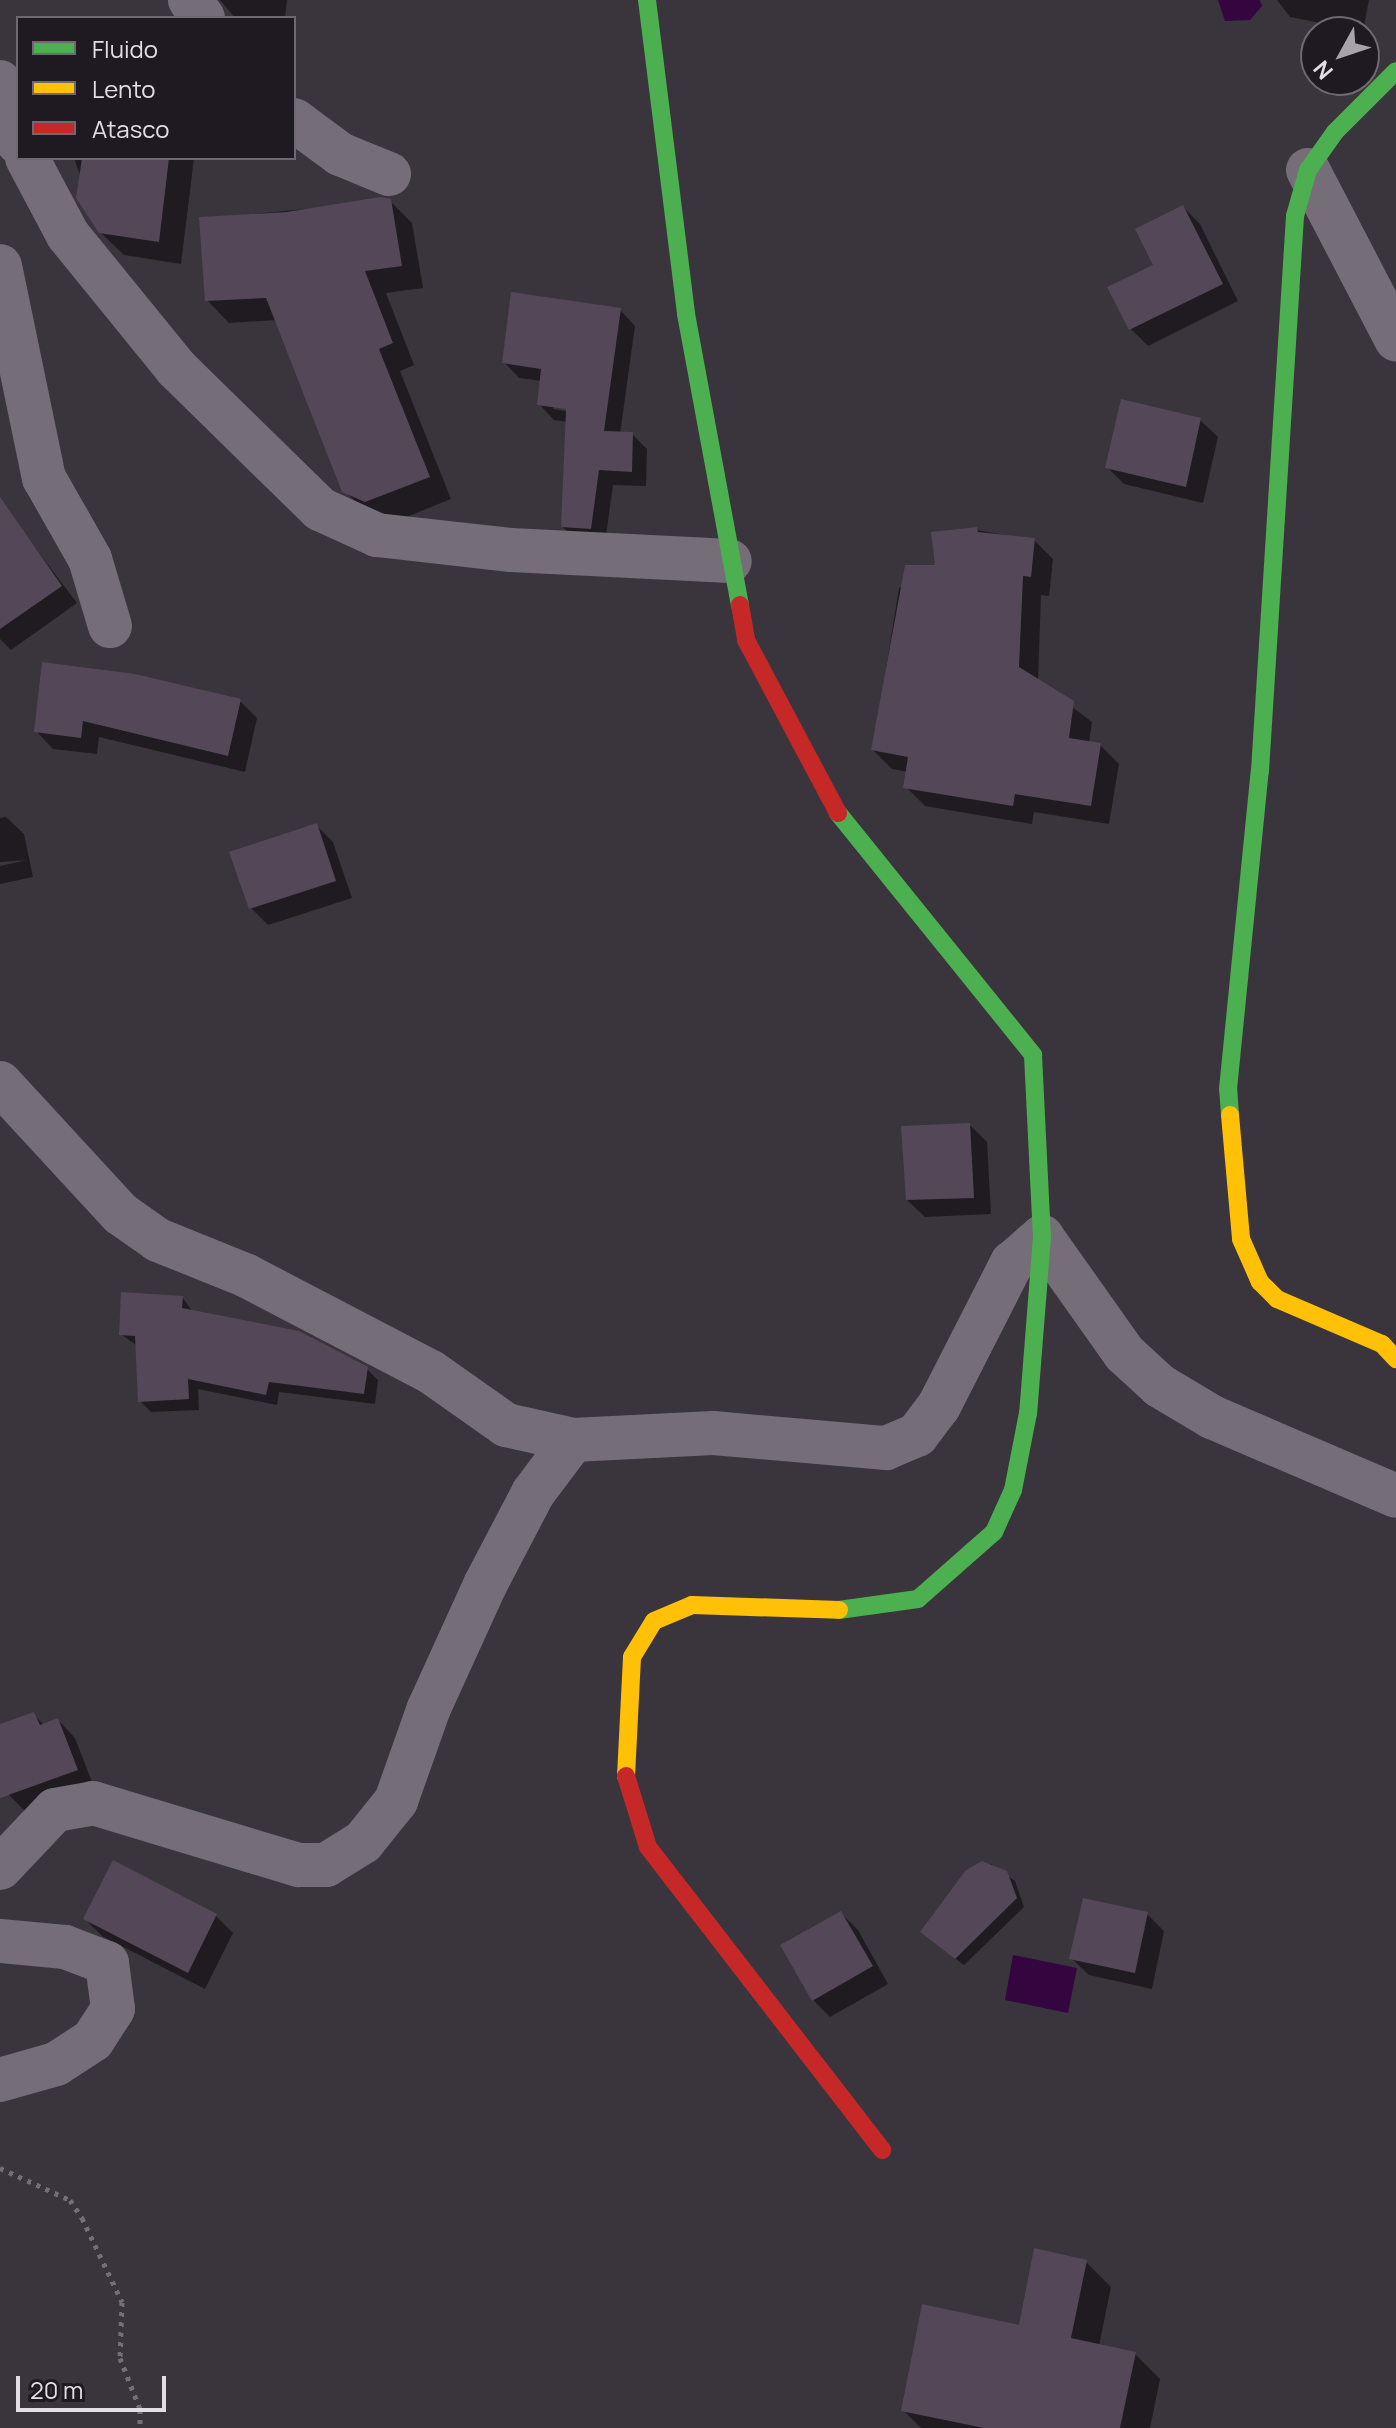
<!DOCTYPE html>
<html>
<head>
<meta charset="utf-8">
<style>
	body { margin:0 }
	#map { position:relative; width:1396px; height:2428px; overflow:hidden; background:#3a343c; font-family:Manrope,sans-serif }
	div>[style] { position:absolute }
	.water>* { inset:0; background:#350540 }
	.shadow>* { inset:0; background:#0007 }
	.building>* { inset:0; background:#544858 }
	.path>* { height:5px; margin-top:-2.5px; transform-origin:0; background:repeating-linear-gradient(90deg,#746e76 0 4px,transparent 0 10px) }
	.street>* { height:44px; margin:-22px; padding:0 22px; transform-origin:22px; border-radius:22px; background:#756d77 }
	.fast>* { height:18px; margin:-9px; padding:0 9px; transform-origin:9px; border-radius:9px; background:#4caf50 }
	.slow>* { height:18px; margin:-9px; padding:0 9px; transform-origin:9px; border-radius:9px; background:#ffc107 }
	.jam>* { height:18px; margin:-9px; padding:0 9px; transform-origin:9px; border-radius:9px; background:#c62828 }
	span { translate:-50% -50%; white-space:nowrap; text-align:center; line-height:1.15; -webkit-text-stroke:6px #1f1a21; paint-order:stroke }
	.legend { position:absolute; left:16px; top:16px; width:280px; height:144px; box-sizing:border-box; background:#1f1a21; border:2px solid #6e6870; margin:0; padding:10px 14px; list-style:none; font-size:24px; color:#e4dde6 }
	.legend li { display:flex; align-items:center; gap:16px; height:40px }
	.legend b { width:40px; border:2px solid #6e6870 }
	.north { position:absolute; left:1300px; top:16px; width:80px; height:80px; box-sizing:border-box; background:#1f1a21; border:2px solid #6e6870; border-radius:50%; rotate:230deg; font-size:22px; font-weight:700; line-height:32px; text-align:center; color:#e4dde6 }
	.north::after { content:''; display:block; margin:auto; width:28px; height:36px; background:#a8a2aa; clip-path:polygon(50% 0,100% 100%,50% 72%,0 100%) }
	.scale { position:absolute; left:16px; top:2376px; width:150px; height:36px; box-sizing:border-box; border:4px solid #e4dde6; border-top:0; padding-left:10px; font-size:24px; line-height:28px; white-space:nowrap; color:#e4dde6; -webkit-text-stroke:6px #1f1a21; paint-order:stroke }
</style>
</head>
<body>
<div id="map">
	<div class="water">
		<div style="clip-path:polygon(1218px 0,1260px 0,1262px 6px,1250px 20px,1225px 21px)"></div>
		<div style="clip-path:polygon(1013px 1955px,1077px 1968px,1068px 2013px,1005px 2000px)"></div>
	</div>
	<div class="shadow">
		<div style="clip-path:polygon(220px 0,287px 0,285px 18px,235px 18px)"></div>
		<div style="clip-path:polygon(1277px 0,1369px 0,1363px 31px,1290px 17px)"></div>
		<div style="clip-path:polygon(74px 158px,194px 158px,181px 264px,124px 255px,100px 232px)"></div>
		<div style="clip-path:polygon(390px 201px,412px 223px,423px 288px,386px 293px,414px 365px,400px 371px,451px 499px,389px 524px,367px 513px,344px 490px,277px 320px,229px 323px,207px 300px,201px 219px)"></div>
		<div style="clip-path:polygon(1183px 207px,1200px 224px,1238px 301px,1148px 346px,1131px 329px,1110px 288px,1155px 266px)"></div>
		<div style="clip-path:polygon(evenodd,620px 310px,635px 326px,620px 434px,632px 434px,647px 449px,646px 486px,613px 485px,605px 543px,578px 542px,563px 527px,567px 422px,554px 420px,539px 404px,542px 381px,519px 378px,504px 362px,620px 310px,553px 405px,576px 409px,576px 413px,553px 409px,553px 405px)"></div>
		<div style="clip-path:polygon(1200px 420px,1218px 437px,1203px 503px,1124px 484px,1107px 467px)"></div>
		<div style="clip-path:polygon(14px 520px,77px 603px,11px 650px,0 639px,0 529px)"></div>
		<div style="clip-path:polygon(976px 530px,1034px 540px,1053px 559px,1049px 596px,1041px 595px,1038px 681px,1092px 722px,1089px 743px,1100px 745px,1119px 764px,1109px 824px,1034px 812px,1032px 824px,925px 806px,906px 787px,908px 772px,892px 769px,873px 750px,899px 588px,937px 567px)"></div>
		<div style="clip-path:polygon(43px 664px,240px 701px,257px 718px,245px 772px,99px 737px,97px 754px,53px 749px,36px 731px)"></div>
		<div style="clip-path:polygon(6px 817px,24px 834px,33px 877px,0 884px,0 866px,27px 860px,0 862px,0 818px)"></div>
		<div style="clip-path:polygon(316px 825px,333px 842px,352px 898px,268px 925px,251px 908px,232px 853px)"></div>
		<div style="clip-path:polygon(970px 1125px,987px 1142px,991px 1214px,925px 1217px,907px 1200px)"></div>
		<div style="clip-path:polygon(182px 1297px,193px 1312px,367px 1369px,378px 1380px,375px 1404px,279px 1392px,277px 1405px,198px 1389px,199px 1410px,151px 1412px,140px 1401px,137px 1346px,121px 1334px)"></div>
		<div style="clip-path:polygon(33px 1714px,45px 1726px,58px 1720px,75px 1738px,94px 1787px,26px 1812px,9px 1795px,0 1771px,0 1727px)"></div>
		<div style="clip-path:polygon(991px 1864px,1015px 1881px,1024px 1907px,964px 1965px,931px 1940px,967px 1872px)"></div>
		<div style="clip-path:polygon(841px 1913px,858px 1930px,888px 1984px,830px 2017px,813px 2000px)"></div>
		<div style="clip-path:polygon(1147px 1914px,1164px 1931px,1152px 1989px,1089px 1975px,1071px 1958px)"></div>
		<div style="clip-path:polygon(216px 1916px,233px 1933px,205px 1989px,102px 1936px,85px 1919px)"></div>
		<div style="clip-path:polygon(1086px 2262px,1111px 2287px,1099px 2346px,1135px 2354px,1160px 2379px,1150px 2428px,921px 2428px,903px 2410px,1020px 2327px)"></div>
	</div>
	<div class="building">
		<div style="clip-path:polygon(82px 158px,169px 158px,159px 242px,99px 233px,76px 198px)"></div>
		<div style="clip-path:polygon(380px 197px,391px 199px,402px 266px,365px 271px,393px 343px,379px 349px,430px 477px,365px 502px,342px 492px,266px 298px,205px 301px,199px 217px,287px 212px)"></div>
		<div style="clip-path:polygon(1183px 205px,1223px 284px,1129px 330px,1107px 287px,1153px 265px,1135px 229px)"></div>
		<div style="clip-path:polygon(511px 292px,621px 308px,604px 431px,633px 432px,632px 472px,599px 470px,591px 529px,561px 527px,566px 409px,537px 405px,541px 369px,502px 363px)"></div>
		<div style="clip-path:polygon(1121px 399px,1201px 418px,1186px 487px,1105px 468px)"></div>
		<div style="clip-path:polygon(0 497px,62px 586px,0 629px)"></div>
		<div style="clip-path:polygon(977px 527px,978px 532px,1035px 538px,1031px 577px,1023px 576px,1019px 667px,1074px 701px,1069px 738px,1101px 743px,1091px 806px,1015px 794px,1013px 806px,903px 788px,908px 757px,871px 750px,905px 565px,935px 565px,931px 532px)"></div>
		<div style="clip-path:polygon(42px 662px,135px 674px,241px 699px,228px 756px,83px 721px,81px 738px,34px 732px)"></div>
		<div style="clip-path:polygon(317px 823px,336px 881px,249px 909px,229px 852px)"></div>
		<div style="clip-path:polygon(970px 1123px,974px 1198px,906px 1200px,901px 1126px)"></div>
		<div style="clip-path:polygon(121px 1292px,183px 1296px,182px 1308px,299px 1331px,368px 1367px,364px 1394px,269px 1382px,266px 1395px,188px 1379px,189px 1399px,138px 1402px,135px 1336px,119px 1335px)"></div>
		<div style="clip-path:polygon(34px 1712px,40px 1725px,58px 1718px,78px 1770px,0 1798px,0 1724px)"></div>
		<div style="clip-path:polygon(113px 1860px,217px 1914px,188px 1973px,83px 1919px)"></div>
		<div style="clip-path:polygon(982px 1861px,1007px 1871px,1017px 1898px,955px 1959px,920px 1932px,966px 1870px)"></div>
		<div style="clip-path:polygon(1083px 1898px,1148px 1912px,1135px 1973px,1069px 1959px)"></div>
		<div style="clip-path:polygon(841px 1911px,873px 1966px,812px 2001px,780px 1945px)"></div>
		<div style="clip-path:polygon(1034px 2248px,1087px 2260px,1071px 2338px,1136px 2352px,1120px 2428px,984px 2428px,901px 2411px,922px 2304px,1019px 2325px)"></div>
	</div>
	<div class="path">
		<div style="left:0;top:2168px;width:77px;rotate:24.6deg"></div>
		<div style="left:70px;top:2200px;width:22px;rotate:56deg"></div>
		<div style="left:82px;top:2218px;width:93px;rotate:64.5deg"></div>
		<div style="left:122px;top:2302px;width:56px;rotate:92deg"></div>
		<div style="left:120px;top:2358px;width:55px;rotate:68.6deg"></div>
		<div style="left:140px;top:2409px;width:19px;rotate:90deg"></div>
	</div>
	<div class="street">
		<div style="left:190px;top:0;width:22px;rotate:54deg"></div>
		<div style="left:0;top:82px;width:34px;rotate:83deg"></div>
		<div style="left:4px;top:116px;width:30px;rotate:62deg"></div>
		<div style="left:294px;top:120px;width:57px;rotate:36.5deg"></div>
		<div style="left:340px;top:154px;width:53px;rotate:22.2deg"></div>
		<div style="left:27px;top:158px;width:87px;rotate:62deg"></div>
		<div style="left:68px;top:235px;width:171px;rotate:50.9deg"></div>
		<div style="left:176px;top:368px;width:202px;rotate:44.4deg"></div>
		<div style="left:320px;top:509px;width:63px;rotate:24.5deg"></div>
		<div style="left:377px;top:535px;width:135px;rotate:6.4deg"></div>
		<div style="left:511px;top:550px;width:219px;rotate:2.9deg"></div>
		<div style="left:1308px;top:170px;width:191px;rotate:62.5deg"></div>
		<div style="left:0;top:266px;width:217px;rotate:78.3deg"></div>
		<div style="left:44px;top:478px;width:93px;rotate:60.4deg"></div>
		<div style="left:90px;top:559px;width:70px;rotate:73.4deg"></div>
		<div style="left:0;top:1083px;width:178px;rotate:47.3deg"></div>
		<div style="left:121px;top:1214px;width:45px;rotate:35.1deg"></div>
		<div style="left:158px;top:1240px;width:96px;rotate:22deg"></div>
		<div style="left:247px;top:1276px;width:208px;rotate:27.6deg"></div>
		<div style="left:431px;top:1372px;width:92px;rotate:35.2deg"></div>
		<div style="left:506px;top:1425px;width:69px;rotate:12.6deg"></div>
		<div style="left:0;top:1868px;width:80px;rotate:-46.5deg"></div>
		<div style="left:55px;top:1810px;width:39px;rotate:-10deg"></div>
		<div style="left:93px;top:1803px;width:215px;rotate:16.8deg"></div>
		<div style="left:299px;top:1865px;width:27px"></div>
		<div style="left:326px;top:1865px;width:44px;rotate:-31.9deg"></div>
		<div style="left:363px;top:1842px;width:53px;rotate:-51.2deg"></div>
		<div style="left:396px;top:1801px;width:99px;rotate:-70.5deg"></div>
		<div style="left:429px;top:1708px;width:135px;rotate:-65.5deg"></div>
		<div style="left:485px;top:1585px;width:104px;rotate:-62.4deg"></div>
		<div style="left:533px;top:1493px;width:66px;rotate:-53deg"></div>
		<div style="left:573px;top:1440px;width:140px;rotate:-2.9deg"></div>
		<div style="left:713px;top:1433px;width:174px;rotate:5deg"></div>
		<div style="left:886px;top:1448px;width:34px;rotate:-23deg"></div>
		<div style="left:917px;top:1435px;width:36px;rotate:-53deg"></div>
		<div style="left:939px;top:1406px;width:161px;rotate:-63deg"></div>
		<div style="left:1012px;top:1263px;width:40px;rotate:-41deg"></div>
		<div style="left:1042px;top:1237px;width:142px;rotate:54.7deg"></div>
		<div style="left:1124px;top:1353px;width:49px;rotate:42.5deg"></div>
		<div style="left:1160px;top:1386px;width:61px;rotate:30.8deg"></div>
		<div style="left:1212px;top:1417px;width:200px;rotate:23.2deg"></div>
		<div style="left:0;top:1941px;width:65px;rotate:5.3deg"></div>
		<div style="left:65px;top:1947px;width:45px;rotate:20.9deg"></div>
		<div style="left:107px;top:1963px;width:46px;rotate:82.6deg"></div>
		<div style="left:113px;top:2009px;width:37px;rotate:123deg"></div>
		<div style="left:93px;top:2040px;width:44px;rotate:147deg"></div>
		<div style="left:56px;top:2064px;width:58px;rotate:164.1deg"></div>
	</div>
	<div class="fast">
		<div style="left:647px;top:0;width:316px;rotate:82.9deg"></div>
		<div style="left:686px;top:314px;width:296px;rotate:79.5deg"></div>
		<div style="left:838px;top:813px;width:311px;rotate:51.1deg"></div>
		<div style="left:1033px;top:1055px;width:182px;rotate:87.2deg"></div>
		<div style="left:1042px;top:1237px;width:177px;rotate:94.5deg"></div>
		<div style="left:1028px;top:1413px;width:78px;rotate:101deg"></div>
		<div style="left:1013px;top:1490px;width:46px;rotate:114.3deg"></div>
		<div style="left:994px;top:1532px;width:101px;rotate:138.6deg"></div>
		<div style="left:918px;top:1599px;width:80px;rotate:172.1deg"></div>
		<div style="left:1230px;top:1115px;width:26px;rotate:-94deg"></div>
		<div style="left:1228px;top:1089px;width:320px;rotate:-84.3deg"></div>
		<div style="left:1260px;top:771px;width:556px;rotate:-86.39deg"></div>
		<div style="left:1295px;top:216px;width:48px;rotate:-74.2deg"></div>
		<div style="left:1308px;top:170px;width:47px;rotate:-54.6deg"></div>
		<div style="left:1335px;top:132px;width:86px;rotate:-45deg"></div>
	</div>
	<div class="slow">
		<div style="left:1230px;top:1115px;width:124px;rotate:84.9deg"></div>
		<div style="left:1241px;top:1239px;width:47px;rotate:66.2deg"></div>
		<div style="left:1260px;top:1282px;width:24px;rotate:45deg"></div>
		<div style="left:1277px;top:1299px;width:114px;rotate:23.2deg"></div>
		<div style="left:1382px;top:1344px;width:21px;rotate:47deg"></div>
		<div style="left:626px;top:1776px;width:119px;rotate:-87.1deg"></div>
		<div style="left:632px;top:1657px;width:42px;rotate:-58.6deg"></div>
		<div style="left:654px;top:1621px;width:41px;rotate:-22.8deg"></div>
		<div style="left:692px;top:1605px;width:147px;rotate:1.9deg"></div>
	</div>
	<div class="jam">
		<div style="left:740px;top:605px;width:36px;rotate:80deg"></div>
		<div style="left:746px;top:640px;width:196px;rotate:62deg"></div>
		<div style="left:626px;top:1776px;width:74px;rotate:72.8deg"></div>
		<div style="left:648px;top:1847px;width:383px;rotate:52.3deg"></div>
	</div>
	<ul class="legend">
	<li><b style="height:10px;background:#4caf50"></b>Fluido</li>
	<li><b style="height:10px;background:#ffc107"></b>Lento</li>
	<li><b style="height:10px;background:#c62828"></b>Atasco</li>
	</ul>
	<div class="north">N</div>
	<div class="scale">20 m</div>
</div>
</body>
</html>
